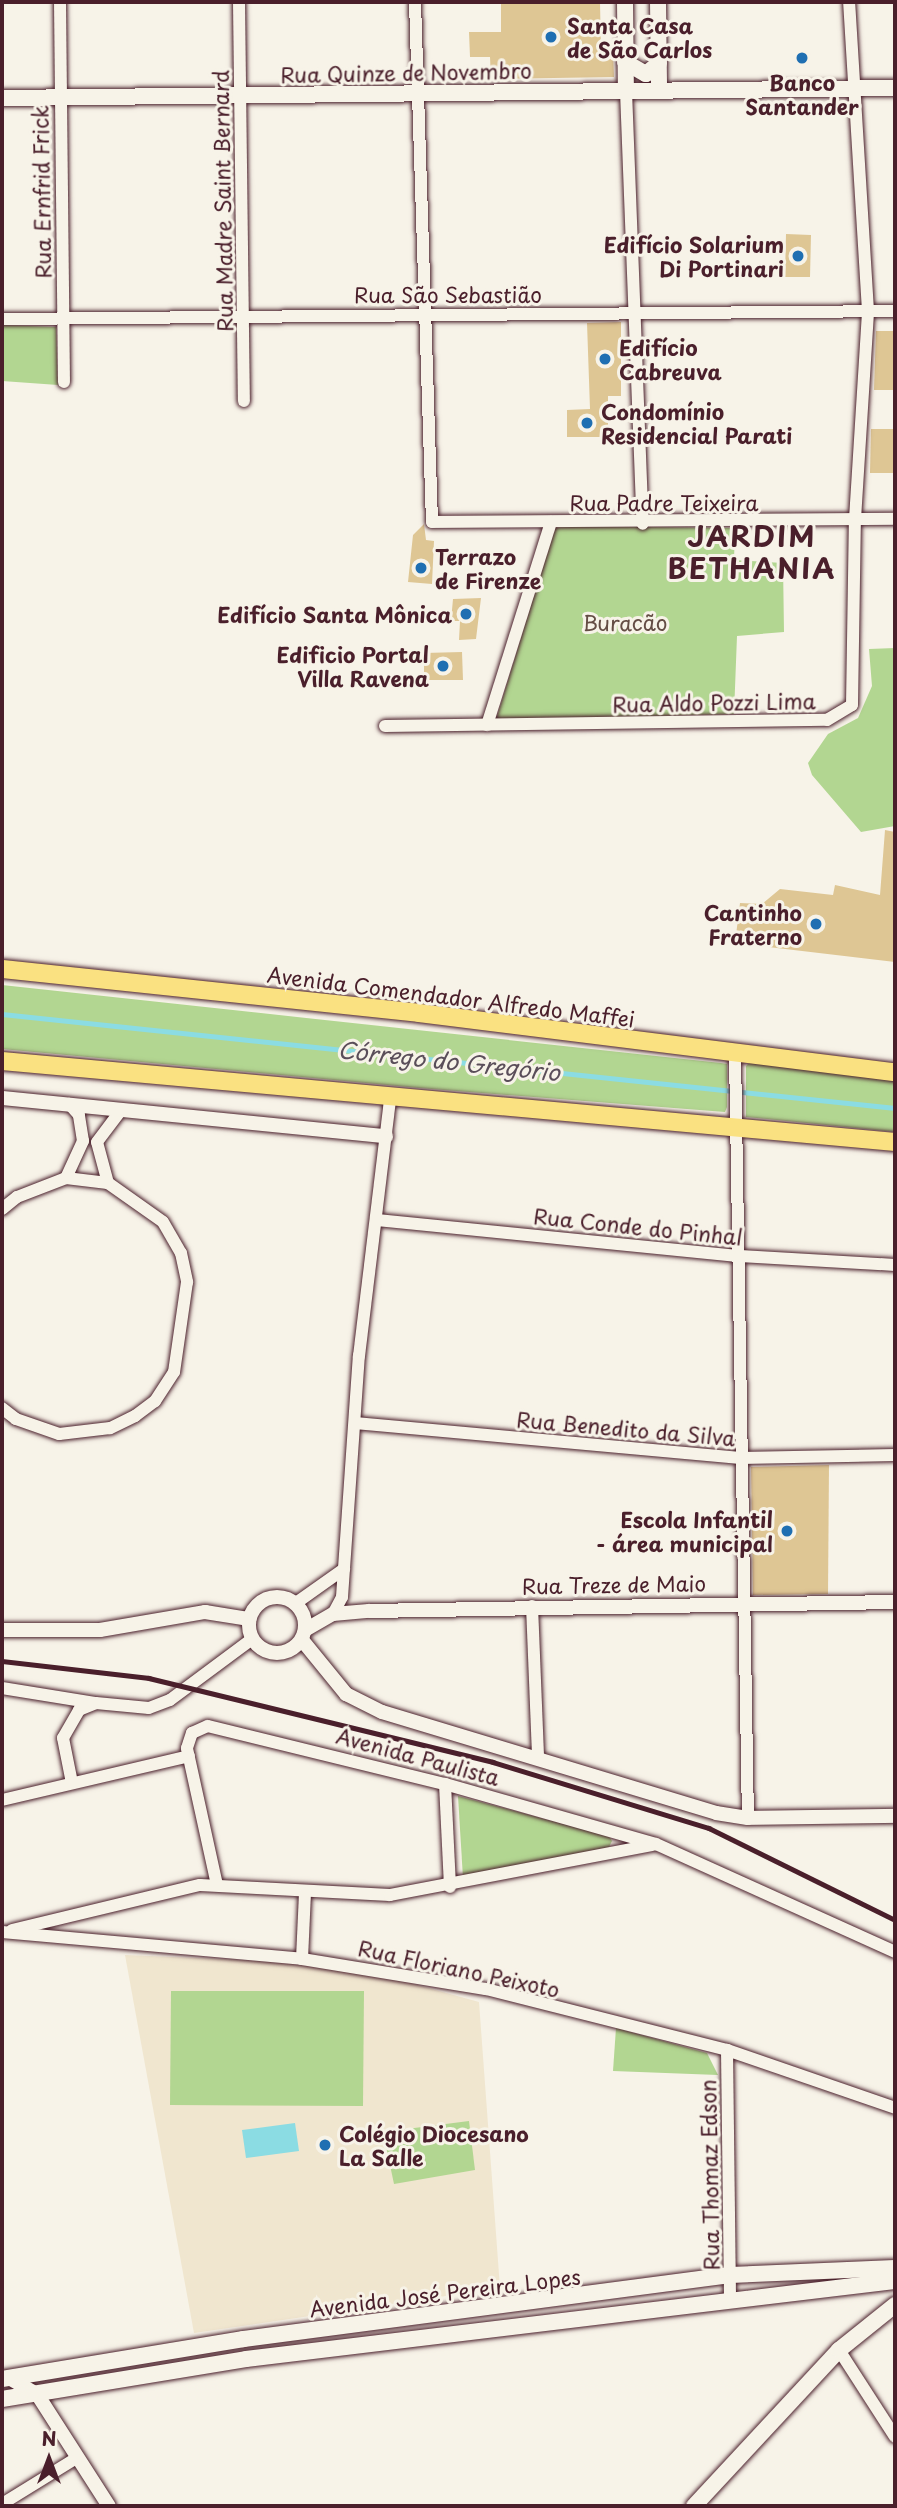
<!DOCTYPE html>
<html>
<head>
<meta charset="utf-8">
<style>
	body { margin:0 }
	#map { position:relative; width:897px; height:2508px; overflow:hidden; background:#f7f3e8; font-family:"Playpen Sans",sans-serif }
	div>[style] { position:absolute }
	.built>* { inset:0; background:#f0e6cf }
	.green>* { inset:0; background:#b2d691 }
	.water>* { inset:0; background:#8bdce3 }
	.stream>* { height:4.5px; margin:-2.25px; padding:0 2.25px; transform-origin:2.25px; border-radius:2.25px; background:#8bdce3 }
	.building>* { inset:0; background:#dec694 }
	.roads { filter:drop-shadow(0 0 2px #4a1f2b) drop-shadow(0 0 2px #4a1f2b) }
	.minor>* { height:12px; margin:-6px; padding:0 6px; transform-origin:6px; border-radius:6px; background:#f7f3e8 }
	.tertiary>* { height:14px; margin:-7px; padding:0 7px; transform-origin:7px; border-radius:7px; background:#f7f3e8 }
	.tertiary>.ring { margin:-7px; padding:0; box-sizing:content-box; background:none; border:14px solid #f7f3e8; border-radius:50% }
	.secondary>* { height:16px; margin:-8px; padding:0 8px; transform-origin:8px; border-radius:8px; background:#f7f3e8 }
	.primary>* { height:18px; margin:-9px; padding:0 9px; transform-origin:9px; border-radius:9px; background:#fae181 }
	.rail>* { height:4.5px; margin:-2.25px; padding:0 2.25px; transform-origin:2.25px; border-radius:2.25px; background:#4a1f2b }
	.dots>* { width:19px; height:19px; translate:-50% -50%; box-sizing:border-box; border:4px solid #f7f3e8; border-radius:50% }
	span { translate:-50% -50%; white-space:nowrap; text-align:center; line-height:1.15; -webkit-text-stroke:6px #f7f3e8; paint-order:stroke }
	.poi-label { font-size:21px; color:#4a1f2b; font-weight:700 }
	.left { translate:0 -50%; text-align:left }
	.right { translate:-100% -50%; text-align:right }
	.street-label { font-size:21px; color:#4a1f2b }
	.park-label { font-size:21px; color:#644d44 }
	.water-label { font-size:23px; color:#5a4e59; font-style:italic }
	.district-label { font-size:28px; color:#4a1f2b; font-weight:700; letter-spacing:2px }
	.frame { position:absolute; inset:0; border:4px solid #4a1f2b; pointer-events:none }
	.north { position:absolute; left:14px; top:2424px; width:70px; height:70px; -webkit-text-stroke:5px #f7f3e8; paint-order:stroke; rotate:0deg; font-size:19px; font-weight:700; line-height:28px; text-align:center; color:#4a1f2b }
	.north::after { content:''; display:block; margin:auto; width:24px; height:32px; background:#4a1f2b; clip-path:polygon(50% 0,100% 100%,50% 72%,0 100%) }
</style>
</head>
<body>
<div id="map">
	<div class="built">
		<div style="clip-path:polygon(125px 1955px,341px 1964px,479px 2002px,500px 2288px,194px 2333px)"></div>
	</div>
	<div class="green">
		<div style="clip-path:polygon(2px 325px,56px 327px,58px 385px,2px 381px)"></div>
		<div style="clip-path:polygon(555px 526px,735px 528px,734px 560px,783px 563px,784px 632px,737px 636px,734px 714px,496px 720px)"></div>
		<div style="clip-path:polygon(895px 648px,895px 826px,861px 832px,812px 775px,808px 763px,828px 734px,858px 718px,872px 686px,869px 649px)"></div>
		<div style="clip-path:polygon(2px 985px,721px 1063px,727px 1064px,727px 1107px,725px 1112px,419px 1088px,2px 1049px)"></div>
		<div style="clip-path:polygon(750px 1062px,895px 1079px,895px 1132px,746px 1117px,746px 1066px)"></div>
		<div style="clip-path:polygon(458px 1796px,609px 1836px,612px 1841px,609px 1847px,463px 1878px)"></div>
		<div style="clip-path:polygon(171px 1991px,364px 1991px,363px 2106px,170px 2105px)"></div>
		<div style="clip-path:polygon(616px 2028px,707px 2053px,718px 2075px,613px 2071px)"></div>
		<div style="clip-path:polygon(469px 2121px,475px 2170px,394px 2184px,383px 2132px)"></div>
	</div>
	<div class="water">
		<div style="clip-path:polygon(295px 2123px,299px 2151px,246px 2158px,242px 2130px)"></div>
	</div>
	<div class="stream">
		<div style="left:2px;top:1014px;width:898px;rotate:6.01deg"></div>
	</div>
	<div class="building">
		<div style="clip-path:polygon(501px 2px,600px 2px,601px 51px,613px 51px,614px 77px,491px 79px,490px 57px,470px 57px,469px 32px,501px 32px)"></div>
		<div style="clip-path:polygon(786px 234px,811px 235px,810px 277px,785px 277px)"></div>
		<div style="clip-path:polygon(621px 322px,621px 396px,608px 396px,608px 437px,567px 437px,567px 410px,590px 409px,587px 323px)"></div>
		<div style="clip-path:polygon(876px 331px,895px 331px,895px 390px,874px 390px)"></div>
		<div style="clip-path:polygon(871px 429px,895px 429px,895px 473px,870px 473px)"></div>
		<div style="clip-path:polygon(424px 524px,426px 540px,434px 541px,432px 584px,408px 582px,413px 535px)"></div>
		<div style="clip-path:polygon(481px 598px,476px 639px,459px 640px,460px 621px,451px 621px,453px 599px)"></div>
		<div style="clip-path:polygon(462px 652px,463px 680px,424px 680px,424px 653px)"></div>
		<div style="clip-path:polygon(885px 830px,895px 832px,895px 962px,735px 943px,740px 903px,762px 904px,780px 889px,833px 895px,835px 885px,880px 895px)"></div>
		<div style="clip-path:polygon(829px 1465px,828px 1594px,753px 1595px,751px 1467px)"></div>
	</div>
	<div class="roads">
		<div class="minor">
			<div style="left:60px;top:2px;width:380px;rotate:89.4deg"></div>
			<div style="left:239px;top:2px;width:399px;rotate:89.3deg"></div>
			<div style="left:415px;top:2px;width:520px;rotate:88.13deg"></div>
			<div style="left:432px;top:522px;width:463px;rotate:-0.4deg"></div>
			<div style="left:626px;top:91px;width:433px;rotate:87.8deg"></div>
			<div style="left:2px;top:319px;width:893px;rotate:-0.51deg"></div>
			<div style="left:487px;top:725px;width:213px;rotate:-72.5deg"></div>
			<div style="left:385px;top:726px;width:442px;rotate:-0.8deg"></div>
			<div style="left:827px;top:720px;width:29px;rotate:-31deg"></div>
			<div style="left:852px;top:705px;width:186px;rotate:-89.1deg"></div>
			<div style="left:855px;top:519px;width:208px;rotate:-86.4deg"></div>
			<div style="left:868px;top:311px;width:310px;rotate:-93.5deg"></div>
			<div style="left:735px;top:1054px;width:764px;rotate:89.03deg"></div>
			<div style="left:66px;top:1178px;width:41px;rotate:-65.3deg"></div>
			<div style="left:83px;top:1141px;width:26px;rotate:-99deg"></div>
			<div style="left:79px;top:1115px;width:15px;rotate:-132deg"></div>
			<div style="left:108px;top:1183px;width:42px;rotate:-105deg"></div>
			<div style="left:97px;top:1142px;width:40px;rotate:-53deg"></div>
			<div style="left:2px;top:1209px;width:19px;rotate:-39deg"></div>
			<div style="left:17px;top:1197px;width:53px;rotate:-21.2deg"></div>
			<div style="left:66px;top:1178px;width:42px;rotate:6.8deg"></div>
			<div style="left:108px;top:1183px;width:67px;rotate:35.3deg"></div>
			<div style="left:163px;top:1222px;width:36px;rotate:60deg"></div>
			<div style="left:181px;top:1253px;width:30px;rotate:78deg"></div>
			<div style="left:187px;top:1282px;width:91px;rotate:98.2deg"></div>
			<div style="left:174px;top:1372px;width:35px;rotate:123deg"></div>
			<div style="left:155px;top:1401px;width:25px;rotate:143deg"></div>
			<div style="left:135px;top:1416px;width:28px;rotate:154deg"></div>
			<div style="left:110px;top:1428px;width:51px;rotate:173.3deg"></div>
			<div style="left:59px;top:1434px;width:46px;rotate:-160.8deg"></div>
			<div style="left:16px;top:1419px;width:18px;rotate:-142deg"></div>
			<div style="left:377px;top:1220px;width:365px;rotate:5.7deg"></div>
			<div style="left:740px;top:1256px;width:155px;rotate:3.3deg"></div>
			<div style="left:355px;top:1423px;width:387px;rotate:5.2deg"></div>
			<div style="left:740px;top:1458px;width:155px;rotate:-1.1deg"></div>
			<div style="left:296px;top:1603px;width:59px;rotate:-35.3deg"></div>
			<div style="left:532px;top:1606px;width:150px;rotate:87.7deg"></div>
			<div style="left:333px;top:1614px;width:19px;rotate:-62deg"></div>
			<div style="left:342px;top:1597px;width:242px;rotate:-86deg"></div>
			<div style="left:359px;top:1356px;width:258px;rotate:-83.1deg"></div>
			<div style="left:2px;top:1688px;width:94px;rotate:9.2deg"></div>
			<div style="left:72px;top:1783px;width:46px;rotate:-101.3deg"></div>
			<div style="left:63px;top:1738px;width:32px;rotate:-60deg"></div>
			<div style="left:79px;top:1710px;width:18px;rotate:-22deg"></div>
			<div style="left:96px;top:1703px;width:53px;rotate:5.4deg"></div>
			<div style="left:149px;top:1708px;width:22px;rotate:-21deg"></div>
			<div style="left:170px;top:1700px;width:102px;rotate:-36.6deg"></div>
			<div style="left:445px;top:1784px;width:103px;rotate:87.2deg"></div>
			<div style="left:2px;top:1800px;width:192px;rotate:-13.2deg"></div>
			<div style="left:217px;top:1885px;width:140px;rotate:-102.4deg"></div>
			<div style="left:187px;top:1748px;width:16px;rotate:-72deg"></div>
			<div style="left:192px;top:1733px;width:17px;rotate:-24deg"></div>
			<div style="left:208px;top:1726px;width:244px;rotate:13.8deg"></div>
			<div style="left:445px;top:1784px;width:219px;rotate:15.9deg"></div>
			<div style="left:656px;top:1844px;width:262px;rotate:24.3deg"></div>
			<div style="left:12px;top:1930px;width:193px;rotate:-13.5deg"></div>
			<div style="left:200px;top:1885px;width:190px;rotate:3deg"></div>
			<div style="left:390px;top:1895px;width:267px;rotate:-10.8deg"></div>
			<div style="left:2px;top:1932px;width:301px;rotate:5.1deg"></div>
			<div style="left:302px;top:1959px;width:186px;rotate:9.3deg"></div>
			<div style="left:486px;top:1989px;width:249px;rotate:14.2deg"></div>
			<div style="left:727px;top:2050px;width:178px;rotate:19deg"></div>
			<div style="left:302px;top:1959px;width:67px;rotate:-87.4deg"></div>
			<div style="left:727px;top:2050px;width:250px;rotate:89.3deg"></div>
			<div style="left:839px;top:2350px;width:103px;rotate:57.2deg"></div>
			<div style="left:2px;top:2504px;width:89px;rotate:-31.7deg"></div>
		</div>
		<div class="tertiary">
			<div style="left:2px;top:1098px;width:386px;rotate:5.7deg"></div>
			<div class="ring" style="left:249px;top:1597px;width:42px;height:42px"></div>
			<div style="left:2px;top:1630px;width:98px"></div>
			<div style="left:100px;top:1630px;width:107px;rotate:-9.7deg"></div>
			<div style="left:205px;top:1612px;width:45px;rotate:9deg"></div>
			<div style="left:305px;top:1630px;width:32px;rotate:-30deg"></div>
			<div style="left:333px;top:1614px;width:36px;rotate:-5deg"></div>
			<div style="left:369px;top:1611px;width:526px;rotate:-0.98deg"></div>
			<div style="left:302px;top:1640px;width:70px;rotate:50.8deg"></div>
			<div style="left:346px;top:1694px;width:40px;rotate:26.6deg"></div>
			<div style="left:382px;top:1712px;width:349px;rotate:16.8deg"></div>
			<div style="left:716px;top:1813px;width:32px;rotate:9deg"></div>
			<div style="left:748px;top:1818px;width:147px;rotate:-0.8deg"></div>
			<div style="left:9px;top:2378px;width:32px;rotate:30deg"></div>
			<div style="left:37px;top:2394px;width:133px;rotate:57.3deg"></div>
		</div>
		<div class="secondary">
			<div style="left:625px;top:2px;width:89px;rotate:89.4deg"></div>
			<div style="left:658px;top:2px;width:88px;rotate:89.3deg"></div>
			<div style="left:625px;top:62px;width:24px;rotate:30deg"></div>
			<div style="left:646px;top:74px;width:17px;rotate:-40deg"></div>
			<div style="left:2px;top:98px;width:893px;rotate:-0.64deg"></div>
			<div style="left:2px;top:2379px;width:245px;rotate:-9.4deg"></div>
			<div style="left:244px;top:2339px;width:490px;rotate:-7.5deg"></div>
			<div style="left:730px;top:2275px;width:165px;rotate:-2.4deg"></div>
			<div style="left:2px;top:2399px;width:247px;rotate:-9.3deg"></div>
			<div style="left:246px;top:2359px;width:653px;rotate:-6.86deg"></div>
			<div style="left:694px;top:2506px;width:213px;rotate:-47.1deg"></div>
			<div style="left:839px;top:2350px;width:72px;rotate:-38.8deg"></div>
		</div>
		<div class="primary">
			<div style="left:2px;top:969px;width:419px;rotate:6deg"></div>
			<div style="left:419px;top:1013px;width:480px;rotate:7.1deg"></div>
			<div style="left:2px;top:1061px;width:897px;rotate:5.18deg"></div>
		</div>
	</div>
	<div class="rail">
		<div style="left:2px;top:1661px;width:148px;rotate:6.6deg"></div>
		<div style="left:149px;top:1678px;width:354px;rotate:13.7deg"></div>
		<div style="left:493px;top:1762px;width:226px;rotate:17deg"></div>
		<div style="left:709px;top:1828px;width:208px;rotate:26.3deg"></div>
	</div>
	<div class="dots">
		<div style="left:551px;top:37px;background:#1f6fb2"></div>
		<div style="left:802px;top:58px;background:#1f6fb2"></div>
		<div style="left:798px;top:256px;background:#1f6fb2"></div>
		<div style="left:605px;top:359px;background:#1f6fb2"></div>
		<div style="left:587px;top:423px;background:#1f6fb2"></div>
		<div style="left:421px;top:568px;background:#1f6fb2"></div>
		<div style="left:466px;top:614px;background:#1f6fb2"></div>
		<div style="left:443px;top:666px;background:#1f6fb2"></div>
		<div style="left:816px;top:924px;background:#1f6fb2"></div>
		<div style="left:787px;top:1531px;background:#1f6fb2"></div>
		<div style="left:325px;top:2145px;background:#1f6fb2"></div>
	</div>
	<div class="poi-label">
		<span class="left" style="left:567px;top:37px">Santa Casa<br>de São Carlos</span>
		<span style="left:802px;top:94px">Banco<br>Santander</span>
		<span class="right" style="left:784px;top:256px">Edifício Solarium<br>Di Portinari</span>
		<span class="left" style="left:619px;top:359px">Edifício<br>Cabreuva</span>
		<span class="left" style="left:601px;top:423px">Condomínio<br>Residencial Parati</span>
		<span class="left" style="left:435px;top:568px">Terrazo<br>de Firenze</span>
		<span class="right" style="left:452px;top:614px">Edifício Santa Mônica</span>
		<span class="right" style="left:429px;top:666px">Edificio Portal<br>Villa Ravena</span>
		<span class="right" style="left:802px;top:924px">Cantinho<br>Fraterno</span>
		<span class="right" style="left:773px;top:1531px">Escola Infantil<br>- área municipal</span>
		<span class="left" style="left:339px;top:2145px">Colégio Diocesano<br>La Salle</span>
	</div>
	<div class="street-label">
		<span style="left:406px;top:72px;rotate:-1deg">Rua Quinze de Novembro</span>
		<span style="left:41px;top:192px;rotate:-91deg">Rua Ernfrid Frick</span>
		<span style="left:222px;top:201px;rotate:-91deg">Rua Madre Saint Bernard</span>
		<span style="left:448px;top:294px">Rua São Sebastião</span>
		<span style="left:664px;top:502px">Rua Padre Teixeira</span>
		<span style="left:714px;top:702px;rotate:-1deg">Rua Aldo Pozzi Lima</span>
		<span style="left:451px;top:996px;rotate:7deg">Avenida Comendador Alfredo Maffei</span>
		<span style="left:638px;top:1226px;rotate:6deg">Rua Conde do Pinhal</span>
		<span style="left:626px;top:1428px;rotate:5deg">Rua Benedito da Silva</span>
		<span style="left:614px;top:1584px;rotate:-1deg">Rua Treze de Maio</span>
		<span style="left:418px;top:1756px;rotate:15deg">Avenida Paulista</span>
		<span style="left:459px;top:1968px;rotate:12deg">Rua Floriano Peixoto</span>
		<span style="left:709px;top:2175px;rotate:-91deg">Rua Thomaz Edson</span>
		<span style="left:445px;top:2292px;rotate:-7deg">Avenida José Pereira Lopes</span>
	</div>
	<div class="park-label">
		<span style="left:625px;top:622px">Buracão</span>
	</div>
	<div class="water-label">
		<span style="left:449px;top:1061px;rotate:6deg">Córrego do Gregório</span>
	</div>
	<div class="district-label">
		<span style="left:752px;top:552px">JARDIM<br>BETHANIA</span>
	</div>
	<div class="frame"></div>
	<div class="north">N</div>
</div>
</body>
</html>
